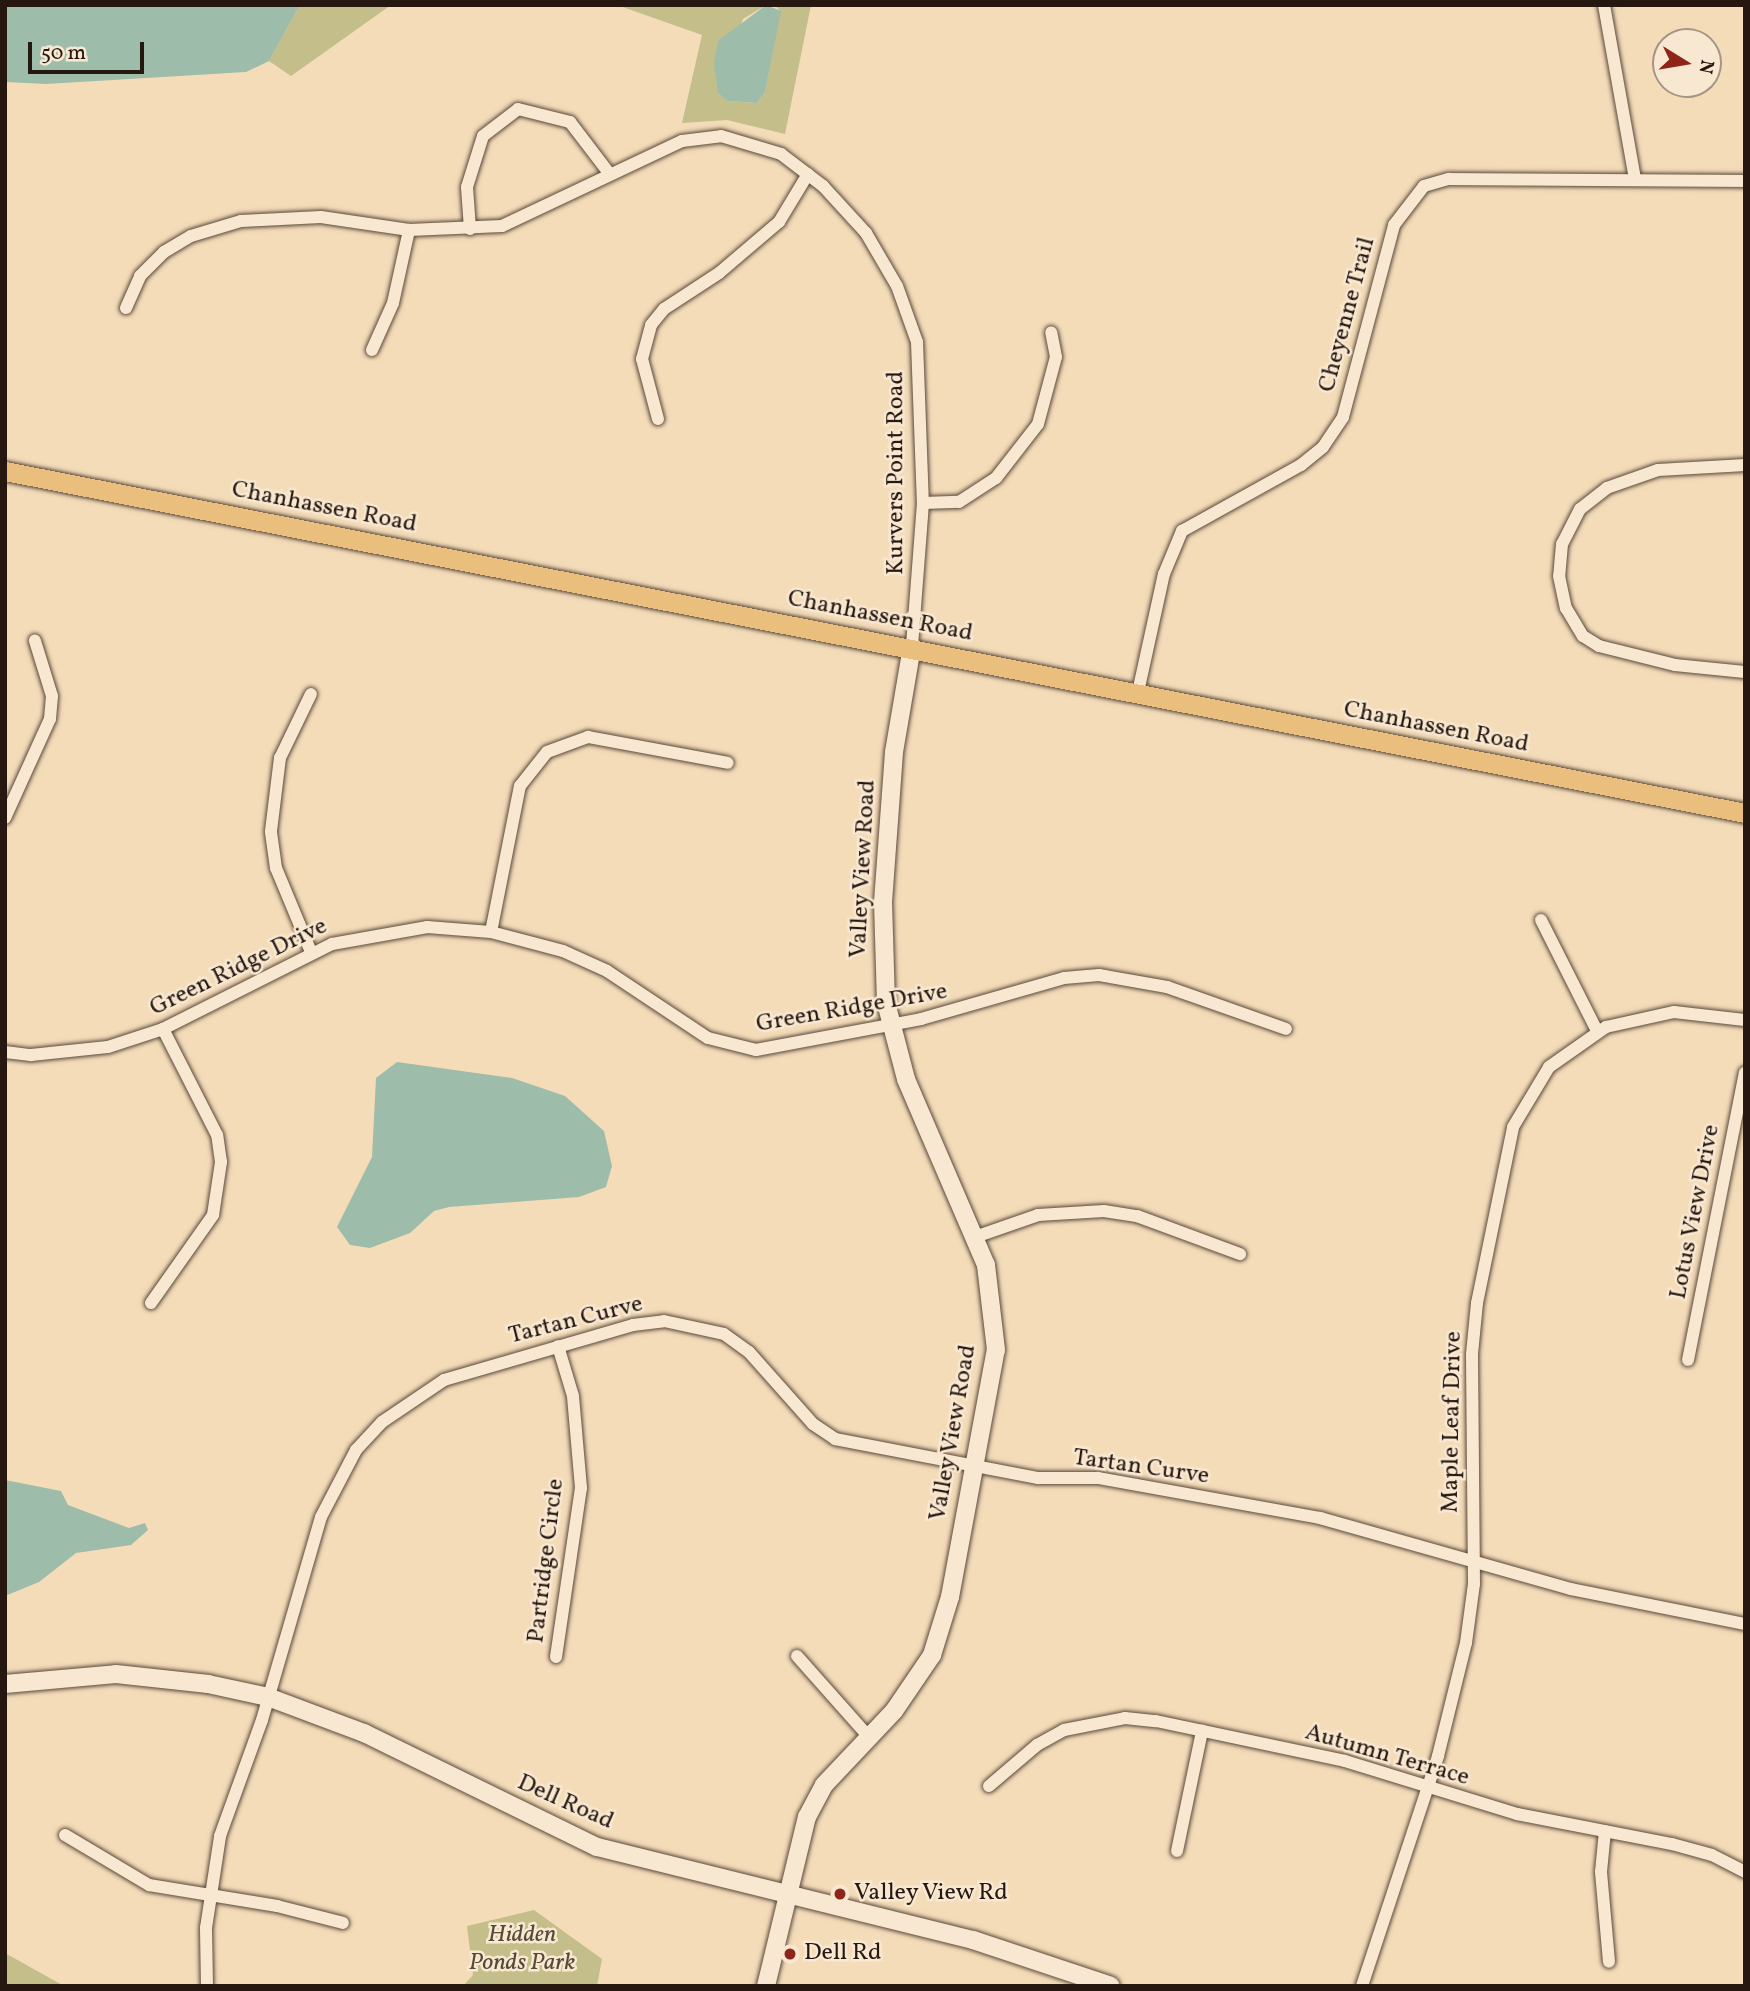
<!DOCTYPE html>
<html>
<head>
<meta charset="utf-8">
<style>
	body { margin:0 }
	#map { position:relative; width:1750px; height:1991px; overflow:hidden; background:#f4dcb9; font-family:Vollkorn,serif }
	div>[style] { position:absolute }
	.green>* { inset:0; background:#c3be8a }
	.water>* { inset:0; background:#9dbca9 }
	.roads { filter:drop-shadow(0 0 2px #5a493a) drop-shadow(0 0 2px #5a493a) }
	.street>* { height:12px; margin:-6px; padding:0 6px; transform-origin:6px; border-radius:6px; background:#f8e8d2 }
	.secondary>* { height:18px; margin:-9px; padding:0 9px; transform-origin:9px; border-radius:9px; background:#f8e8d2 }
	.primary>* { height:19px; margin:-9.5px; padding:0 9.5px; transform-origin:9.5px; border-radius:9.5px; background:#eabe7c }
	.dots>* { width:19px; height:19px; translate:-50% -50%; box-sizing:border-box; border:4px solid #f8e8d2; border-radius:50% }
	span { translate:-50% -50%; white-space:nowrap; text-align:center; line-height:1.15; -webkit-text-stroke:5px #f8e8d2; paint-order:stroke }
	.street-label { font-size:24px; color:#261810 }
	.poi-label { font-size:24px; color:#261810 }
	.left { translate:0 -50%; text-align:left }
	.park-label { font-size:24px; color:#554a35; font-style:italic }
	.frame { position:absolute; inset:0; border:7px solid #261810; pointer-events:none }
	.north { position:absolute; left:1652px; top:28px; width:70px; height:70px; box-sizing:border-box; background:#f8e8d2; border:2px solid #a49584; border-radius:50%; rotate:101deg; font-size:19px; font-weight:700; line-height:28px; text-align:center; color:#261810 }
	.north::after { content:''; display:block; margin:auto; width:24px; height:32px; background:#8f2418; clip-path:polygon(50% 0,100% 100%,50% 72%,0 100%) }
	.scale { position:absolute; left:28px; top:42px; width:116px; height:32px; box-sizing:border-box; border:4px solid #261810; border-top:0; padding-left:9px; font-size:21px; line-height:24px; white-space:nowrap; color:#261810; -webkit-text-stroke:5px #f8e8d2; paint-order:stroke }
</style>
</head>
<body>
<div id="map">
	<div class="green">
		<div style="clip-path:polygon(300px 5px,391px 5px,291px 76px,269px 61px)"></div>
		<div style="clip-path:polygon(617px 5px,766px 5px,743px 19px,718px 93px,727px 101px,757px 103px,765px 92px,780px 11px,775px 5px,811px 5px,785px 134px,727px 120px,682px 123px,702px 35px)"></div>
		<div style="clip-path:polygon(534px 1910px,602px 1959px,597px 1986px,463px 1986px,473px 1975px,467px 1926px)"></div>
		<div style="clip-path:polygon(5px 1953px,64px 1986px,5px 1986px)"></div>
	</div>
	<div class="water">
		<div style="clip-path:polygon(5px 5px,300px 5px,269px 61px,246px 72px,46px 84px,5px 82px)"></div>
		<div style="clip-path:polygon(766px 5px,781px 11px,765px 92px,757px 103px,727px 101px,718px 93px,714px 64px,718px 41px)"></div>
		<div style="clip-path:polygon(397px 1062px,512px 1078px,565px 1096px,604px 1131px,612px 1166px,606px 1187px,579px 1197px,449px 1207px,434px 1211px,410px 1233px,370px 1248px,350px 1245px,337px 1227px,372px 1157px,376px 1078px)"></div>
		<div style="clip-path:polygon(5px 1480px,61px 1491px,68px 1505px,129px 1528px,145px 1523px,148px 1530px,131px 1545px,76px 1553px,39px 1582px,5px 1596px)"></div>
	</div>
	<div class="roads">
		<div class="street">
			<div style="left:1604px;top:5px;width:177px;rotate:79.9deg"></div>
			<div style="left:470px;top:229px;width:42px;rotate:-94.1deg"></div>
			<div style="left:467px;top:187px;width:53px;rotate:-72.6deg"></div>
			<div style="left:483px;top:136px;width:44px;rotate:-37.6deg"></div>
			<div style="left:518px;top:109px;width:54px;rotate:14deg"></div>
			<div style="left:570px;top:122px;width:64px;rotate:52.6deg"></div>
			<div style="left:126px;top:308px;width:35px;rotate:-66deg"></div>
			<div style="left:140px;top:276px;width:34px;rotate:-45deg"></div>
			<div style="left:164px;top:252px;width:31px;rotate:-31deg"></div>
			<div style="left:191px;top:236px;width:52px;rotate:-16.7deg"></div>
			<div style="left:241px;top:221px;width:80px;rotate:-2.9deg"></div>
			<div style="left:321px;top:217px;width:89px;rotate:8.4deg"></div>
			<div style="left:409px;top:230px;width:93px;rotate:-2.5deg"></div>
			<div style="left:502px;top:226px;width:199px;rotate:-25.3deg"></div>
			<div style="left:682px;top:141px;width:39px;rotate:-7deg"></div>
			<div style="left:721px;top:136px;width:63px;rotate:16.7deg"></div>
			<div style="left:781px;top:154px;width:53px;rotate:37.3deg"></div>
			<div style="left:823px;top:186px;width:64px;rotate:47.5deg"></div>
			<div style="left:866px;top:233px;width:61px;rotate:59.7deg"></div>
			<div style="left:897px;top:286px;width:59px;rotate:70.3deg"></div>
			<div style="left:917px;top:342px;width:161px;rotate:87.9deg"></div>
			<div style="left:923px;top:503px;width:144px;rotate:94.4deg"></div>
			<div style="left:372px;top:350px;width:51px;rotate:-65.9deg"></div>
			<div style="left:393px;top:303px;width:75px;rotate:-77.6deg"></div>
			<div style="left:658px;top:419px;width:62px;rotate:-104.9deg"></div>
			<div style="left:642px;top:359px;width:35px;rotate:-75deg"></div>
			<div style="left:651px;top:325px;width:21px;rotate:-51deg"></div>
			<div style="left:664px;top:309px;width:66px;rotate:-33.2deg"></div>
			<div style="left:719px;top:273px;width:79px;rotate:-40.4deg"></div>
			<div style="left:779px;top:222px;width:56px;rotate:-58.9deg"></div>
			<div style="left:1745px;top:465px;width:87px;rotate:176.7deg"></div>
			<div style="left:1658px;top:470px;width:54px;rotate:160.6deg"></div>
			<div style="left:1607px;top:488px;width:34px;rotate:142deg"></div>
			<div style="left:1580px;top:509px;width:39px;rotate:117deg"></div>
			<div style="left:1562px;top:544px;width:32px;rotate:95deg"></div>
			<div style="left:1559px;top:576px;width:33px;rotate:78deg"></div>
			<div style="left:1566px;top:608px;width:33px;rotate:59deg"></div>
			<div style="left:1583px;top:636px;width:19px;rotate:32deg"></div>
			<div style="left:1599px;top:646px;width:78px;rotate:14deg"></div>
			<div style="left:1675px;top:665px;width:70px;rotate:5.7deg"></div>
			<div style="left:923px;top:503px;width:36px;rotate:-2deg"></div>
			<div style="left:959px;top:502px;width:44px;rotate:-33deg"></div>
			<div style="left:996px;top:478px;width:68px;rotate:-52.1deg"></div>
			<div style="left:1038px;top:424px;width:69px;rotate:-75deg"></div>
			<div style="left:1056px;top:357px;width:25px;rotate:-101deg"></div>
			<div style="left:1138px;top:692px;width:121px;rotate:-77.6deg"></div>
			<div style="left:1164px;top:574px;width:47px;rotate:-67.3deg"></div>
			<div style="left:1182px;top:531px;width:136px;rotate:-29deg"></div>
			<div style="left:1301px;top:465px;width:28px;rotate:-39deg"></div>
			<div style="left:1323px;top:447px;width:36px;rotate:-56deg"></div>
			<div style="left:1343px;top:417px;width:199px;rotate:-75.1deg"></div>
			<div style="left:1394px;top:225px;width:49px;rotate:-52.4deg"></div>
			<div style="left:1424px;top:186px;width:26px;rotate:-16deg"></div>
			<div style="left:1449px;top:179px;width:296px;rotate:0.4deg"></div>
			<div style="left:5px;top:818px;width:109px;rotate:-65.6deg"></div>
			<div style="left:50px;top:719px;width:23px;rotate:-85deg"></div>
			<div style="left:52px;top:696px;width:58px;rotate:-107.2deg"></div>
			<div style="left:1541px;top:920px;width:124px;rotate:63.2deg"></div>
			<div style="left:491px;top:932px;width:149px;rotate:-78.8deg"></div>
			<div style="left:520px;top:786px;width:43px;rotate:-51.5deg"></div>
			<div style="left:547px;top:752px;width:44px;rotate:-20.1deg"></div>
			<div style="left:588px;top:737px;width:142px;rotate:10.5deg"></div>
			<div style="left:311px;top:952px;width:91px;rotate:-112.6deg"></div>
			<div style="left:276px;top:868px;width:37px;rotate:-98deg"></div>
			<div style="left:271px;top:831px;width:74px;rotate:-83deg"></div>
			<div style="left:280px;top:758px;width:71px;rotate:-64.2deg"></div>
			<div style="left:5px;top:1052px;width:26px;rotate:7deg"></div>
			<div style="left:31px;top:1055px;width:77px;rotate:-5.9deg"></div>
			<div style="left:108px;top:1047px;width:58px;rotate:-18.1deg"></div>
			<div style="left:163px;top:1029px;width:189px;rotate:-26.7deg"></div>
			<div style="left:332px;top:944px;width:97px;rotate:-10.1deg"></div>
			<div style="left:427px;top:927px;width:64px;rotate:4.5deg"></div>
			<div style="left:491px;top:932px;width:74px;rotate:14.8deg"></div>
			<div style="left:563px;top:951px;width:48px;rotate:24.4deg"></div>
			<div style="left:607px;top:971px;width:121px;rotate:33.6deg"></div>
			<div style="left:708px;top:1038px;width:49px;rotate:14deg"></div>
			<div style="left:756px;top:1050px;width:168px;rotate:-10.6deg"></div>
			<div style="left:921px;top:1019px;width:149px;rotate:-16deg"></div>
			<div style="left:1064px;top:978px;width:35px;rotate:-5deg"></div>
			<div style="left:1099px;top:975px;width:69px;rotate:10deg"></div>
			<div style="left:1167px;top:987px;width:126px;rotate:19.4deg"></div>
			<div style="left:975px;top:1237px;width:67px;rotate:-19.2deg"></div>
			<div style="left:1038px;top:1215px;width:66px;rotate:-3.5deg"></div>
			<div style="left:1104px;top:1211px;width:33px;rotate:9deg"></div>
			<div style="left:1137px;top:1216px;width:110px;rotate:20.3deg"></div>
			<div style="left:151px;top:1303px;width:108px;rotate:-54.8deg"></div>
			<div style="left:213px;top:1215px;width:54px;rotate:-81.4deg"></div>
			<div style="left:221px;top:1162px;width:27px;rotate:-98deg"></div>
			<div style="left:217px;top:1135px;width:119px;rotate:-117deg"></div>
			<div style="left:1688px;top:1360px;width:293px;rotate:-78.8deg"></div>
			<div style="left:797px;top:1656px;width:107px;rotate:48.4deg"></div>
			<div style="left:556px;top:1657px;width:171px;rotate:-81.6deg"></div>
			<div style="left:581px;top:1488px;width:92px;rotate:-95deg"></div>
			<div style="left:573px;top:1396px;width:52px;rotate:-106.7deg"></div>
			<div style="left:989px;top:1786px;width:63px;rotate:-40.5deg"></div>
			<div style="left:1037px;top:1745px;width:31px;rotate:-29deg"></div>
			<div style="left:1064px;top:1730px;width:62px;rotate:-11.1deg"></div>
			<div style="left:1125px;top:1718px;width:31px;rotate:6deg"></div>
			<div style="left:1156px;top:1721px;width:193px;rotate:11.9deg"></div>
			<div style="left:1345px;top:1761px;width:180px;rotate:17.1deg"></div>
			<div style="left:1517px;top:1814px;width:158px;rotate:11deg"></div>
			<div style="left:1672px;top:1844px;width:41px;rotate:15.4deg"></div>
			<div style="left:1712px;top:1855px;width:37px;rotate:27deg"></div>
			<div style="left:1605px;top:1831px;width:41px;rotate:95.6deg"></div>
			<div style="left:1601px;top:1872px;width:90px;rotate:84.9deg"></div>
			<div style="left:65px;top:1835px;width:98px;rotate:30.8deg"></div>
			<div style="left:149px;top:1885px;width:130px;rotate:9.3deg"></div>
			<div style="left:277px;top:1906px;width:68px;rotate:14.4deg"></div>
			<div style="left:1177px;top:1851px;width:123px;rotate:-78.2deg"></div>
			<div style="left:207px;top:1986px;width:58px;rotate:-91deg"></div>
			<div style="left:206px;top:1928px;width:93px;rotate:-81.3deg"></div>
			<div style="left:220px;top:1836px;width:123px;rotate:-70.1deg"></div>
			<div style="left:262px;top:1720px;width:211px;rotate:-73.8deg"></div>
			<div style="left:321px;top:1517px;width:76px;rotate:-62.4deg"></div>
			<div style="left:356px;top:1450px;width:38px;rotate:-47deg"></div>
			<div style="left:382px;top:1422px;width:75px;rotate:-34.1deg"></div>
			<div style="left:444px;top:1380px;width:197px;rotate:-16.2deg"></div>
			<div style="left:633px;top:1325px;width:31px;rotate:-7deg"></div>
			<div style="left:664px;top:1321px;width:61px;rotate:12.2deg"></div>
			<div style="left:724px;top:1334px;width:31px;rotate:36deg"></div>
			<div style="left:749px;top:1352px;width:96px;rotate:48.4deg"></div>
			<div style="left:813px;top:1424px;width:27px;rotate:34deg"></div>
			<div style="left:835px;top:1439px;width:207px;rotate:10.9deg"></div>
			<div style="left:1038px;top:1478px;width:60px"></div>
			<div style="left:1098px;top:1478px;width:226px;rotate:10.2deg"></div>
			<div style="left:1320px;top:1518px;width:261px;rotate:15.8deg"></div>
			<div style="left:1571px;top:1589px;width:177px;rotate:11.4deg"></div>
			<div style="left:1362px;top:1986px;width:242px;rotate:-71.7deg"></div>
			<div style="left:1438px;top:1756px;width:116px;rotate:-76.1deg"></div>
			<div style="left:1466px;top:1643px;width:60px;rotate:-82.3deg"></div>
			<div style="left:1474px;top:1584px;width:230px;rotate:-90.5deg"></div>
			<div style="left:1472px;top:1354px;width:51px;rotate:-84.4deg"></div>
			<div style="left:1477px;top:1303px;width:180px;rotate:-78.4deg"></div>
			<div style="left:1513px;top:1127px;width:70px;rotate:-59deg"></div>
			<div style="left:1549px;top:1067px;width:70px;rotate:-35.1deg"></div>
			<div style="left:1606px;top:1027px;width:70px;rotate:-12.4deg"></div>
			<div style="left:1674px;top:1012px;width:71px;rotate:6.4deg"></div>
		</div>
		<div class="secondary">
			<div style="left:5px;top:1684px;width:111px;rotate:-5.1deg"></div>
			<div style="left:116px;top:1674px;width:93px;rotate:6.2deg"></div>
			<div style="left:208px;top:1684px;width:61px;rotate:12.2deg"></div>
			<div style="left:268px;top:1697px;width:103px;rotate:20.6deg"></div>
			<div style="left:364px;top:1733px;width:259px;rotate:26.1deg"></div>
			<div style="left:597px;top:1847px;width:387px;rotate:13.9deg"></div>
			<div style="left:973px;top:1940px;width:145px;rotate:18.4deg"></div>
			<div style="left:766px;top:1986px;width:174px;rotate:-76.4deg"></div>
			<div style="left:807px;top:1817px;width:36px;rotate:-62deg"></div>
			<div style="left:824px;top:1785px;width:102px;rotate:-46.6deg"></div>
			<div style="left:894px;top:1711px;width:68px;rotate:-55.8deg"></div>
			<div style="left:932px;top:1655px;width:61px;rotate:-72.8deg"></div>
			<div style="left:950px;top:1597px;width:251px;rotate:-79.5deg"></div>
			<div style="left:996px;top:1350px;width:86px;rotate:-96.7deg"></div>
			<div style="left:986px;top:1265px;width:202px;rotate:-113.3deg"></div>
			<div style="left:906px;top:1079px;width:79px;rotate:-104.7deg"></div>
			<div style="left:886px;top:1003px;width:101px;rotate:-91.7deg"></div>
			<div style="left:883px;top:902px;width:150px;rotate:-85.8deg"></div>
			<div style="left:894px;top:752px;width:107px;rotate:-80.3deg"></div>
		</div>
		<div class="primary">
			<div style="left:5px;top:471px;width:1773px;rotate:11.12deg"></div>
		</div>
	</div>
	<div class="dots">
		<div style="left:840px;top:1894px;background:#8f2418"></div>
		<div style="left:790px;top:1954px;background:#8f2418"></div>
	</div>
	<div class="street-label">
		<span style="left:1348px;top:315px;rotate:-75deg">Cheyenne Trail</span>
		<span style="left:897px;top:473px;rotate:-90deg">Kurvers Point Road</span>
		<span style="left:324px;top:508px;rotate:11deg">Chanhassen Road</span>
		<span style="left:880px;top:617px;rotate:11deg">Chanhassen Road</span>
		<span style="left:1436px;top:728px;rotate:11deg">Chanhassen Road</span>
		<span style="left:864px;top:869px;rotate:-87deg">Valley View Road</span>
		<span style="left:239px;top:968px;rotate:-26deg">Green Ridge Drive</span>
		<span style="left:852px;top:1009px;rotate:-10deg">Green Ridge Drive</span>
		<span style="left:1696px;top:1212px;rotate:-79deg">Lotus View Drive</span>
		<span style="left:576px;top:1321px;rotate:-14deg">Tartan Curve</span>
		<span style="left:1453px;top:1422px;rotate:-89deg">Maple Leaf Drive</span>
		<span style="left:954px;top:1433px;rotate:-80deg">Valley View Road</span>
		<span style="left:1141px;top:1468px;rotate:8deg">Tartan Curve</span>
		<span style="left:547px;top:1561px;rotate:-83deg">Partridge Circle</span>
		<span style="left:1387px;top:1756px;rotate:16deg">Autumn Terrace</span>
		<span style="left:565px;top:1803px;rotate:24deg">Dell Road</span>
	</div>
	<div class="poi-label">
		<span class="left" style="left:854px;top:1894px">Valley View Rd</span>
		<span class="left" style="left:804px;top:1954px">Dell Rd</span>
	</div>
	<div class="park-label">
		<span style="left:522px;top:1950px">Hidden<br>Ponds Park</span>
	</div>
	<div class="frame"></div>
	<div class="north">N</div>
	<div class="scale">50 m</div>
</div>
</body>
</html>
